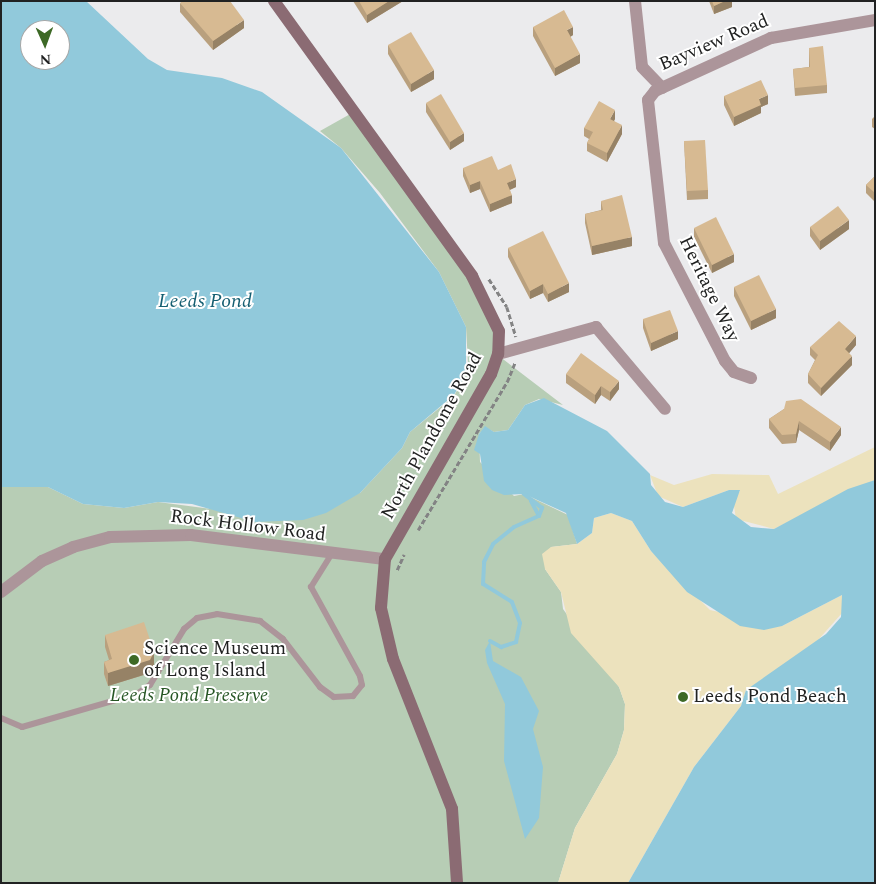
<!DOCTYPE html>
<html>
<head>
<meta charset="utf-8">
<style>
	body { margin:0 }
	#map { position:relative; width:876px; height:884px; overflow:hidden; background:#ebebed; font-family:Spectral,serif }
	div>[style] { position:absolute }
	.green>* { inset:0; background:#b7cdb5 }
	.sand>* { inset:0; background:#ece2bd }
	.water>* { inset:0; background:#91c9db }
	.stream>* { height:4px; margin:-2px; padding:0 2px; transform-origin:2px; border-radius:2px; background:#91c9db }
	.path>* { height:2.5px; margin-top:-1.25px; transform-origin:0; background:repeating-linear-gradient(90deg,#838384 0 5px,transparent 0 7.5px) }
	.service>* { height:6px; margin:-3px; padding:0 3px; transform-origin:3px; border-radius:3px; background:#ac959a }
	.minor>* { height:12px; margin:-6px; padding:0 6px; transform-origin:6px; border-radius:6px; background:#ac959a }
	.secondary>* { height:12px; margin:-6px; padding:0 6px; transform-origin:6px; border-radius:6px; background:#8b6b73 }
	.wall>* { inset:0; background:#b9a07e }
	.shaded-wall>* { inset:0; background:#968266 }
	.building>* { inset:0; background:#d7ba92 }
	.dots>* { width:14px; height:14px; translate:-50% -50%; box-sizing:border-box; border:2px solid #fff; border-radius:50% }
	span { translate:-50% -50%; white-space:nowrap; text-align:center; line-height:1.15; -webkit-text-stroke:4px #fff; paint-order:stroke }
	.street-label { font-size:19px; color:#212222 }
	.poi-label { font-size:19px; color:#212222 }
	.left { translate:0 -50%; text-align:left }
	.park-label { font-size:19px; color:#265524; font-style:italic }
	.water-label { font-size:20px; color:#155f72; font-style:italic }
	.frame { position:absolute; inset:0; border:2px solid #212222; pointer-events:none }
	.north { position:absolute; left:20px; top:20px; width:50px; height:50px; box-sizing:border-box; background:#fff; border:1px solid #a6a7a7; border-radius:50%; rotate:178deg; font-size:14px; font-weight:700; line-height:20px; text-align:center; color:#212222 }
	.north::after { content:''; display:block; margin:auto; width:18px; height:22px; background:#3d6926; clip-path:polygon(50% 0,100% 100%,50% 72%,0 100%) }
</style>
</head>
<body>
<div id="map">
	<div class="green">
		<div style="clip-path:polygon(352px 113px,492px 308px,499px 356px,563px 405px,539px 399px,525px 405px,508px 430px,494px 432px,485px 427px,479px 434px,480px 462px,514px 496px,524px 494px,568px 515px,577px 544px,551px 547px,545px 569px,561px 592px,563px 609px,619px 687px,625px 704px,624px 730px,617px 754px,575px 828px,558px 883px,1px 883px,1px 487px,48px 487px,83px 504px,124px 508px,158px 502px,219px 510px,360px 493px,402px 448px,410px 432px,454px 396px,463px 379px,468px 363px,466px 327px,439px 272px,380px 193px,341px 148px,320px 131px)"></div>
	</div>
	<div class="sand">
		<div style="clip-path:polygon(875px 447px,875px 480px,774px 529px,736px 519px,733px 500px,740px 491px,729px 490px,683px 507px,658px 496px,650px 475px,674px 485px,712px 474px,769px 475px,778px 494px)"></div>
		<div style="clip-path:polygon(611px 513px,632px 521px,651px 551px,710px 610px,782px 626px,842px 595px,843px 612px,810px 649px,746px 690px,741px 706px,694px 767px,628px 883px,558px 883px,575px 828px,617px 754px,624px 730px,625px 704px,619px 687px,571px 633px,561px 592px,545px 569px,542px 554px,551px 547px,577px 544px,592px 533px,594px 518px)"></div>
	</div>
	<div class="water">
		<div style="clip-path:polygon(evenodd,1px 1px,86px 1px,148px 59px,167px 70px,222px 78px,262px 92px,341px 148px,439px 272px,466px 327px,466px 373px,454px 395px,410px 432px,402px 448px,360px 493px,326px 513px,303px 520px,255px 522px,192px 504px,158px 502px,124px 508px,83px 504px,48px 487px,1px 487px,1px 1px,30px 30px,60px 30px,60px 60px,30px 60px,30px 30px)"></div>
		<div style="clip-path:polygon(544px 398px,607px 431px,650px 474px,651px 485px,665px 502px,683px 507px,729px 490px,740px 490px,732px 513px,751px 527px,774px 529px,848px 489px,875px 480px,875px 883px,628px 883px,694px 767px,741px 706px,746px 690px,826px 634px,841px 617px,842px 595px,782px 626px,764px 630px,740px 626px,687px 592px,651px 551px,632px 521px,611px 513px,594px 518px,592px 533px,577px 544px,566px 513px,524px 494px,504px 495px,492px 490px,484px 481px,480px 454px,474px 450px,479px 434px,485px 426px,494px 432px,508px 430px,525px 405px)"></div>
		<div style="clip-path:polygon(490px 641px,493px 661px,521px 677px,539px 711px,533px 729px,543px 767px,539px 818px,525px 839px,504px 761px,505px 704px,487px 663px,485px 650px)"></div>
	</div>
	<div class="stream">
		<div style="left:531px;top:501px;width:17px;rotate:62deg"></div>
		<div style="left:490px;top:641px;width:13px;rotate:29deg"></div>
		<div style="left:501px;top:647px;width:16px;rotate:-18deg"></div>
		<div style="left:516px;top:642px;width:19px;rotate:-78deg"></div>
		<div style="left:520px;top:623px;width:22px;rotate:-111deg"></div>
		<div style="left:512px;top:602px;width:34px;rotate:-148deg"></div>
		<div style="left:483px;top:584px;width:22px;rotate:-87deg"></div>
		<div style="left:484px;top:562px;width:20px;rotate:-63deg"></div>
		<div style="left:493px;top:544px;width:27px;rotate:-39deg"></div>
		<div style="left:514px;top:527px;width:27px;rotate:-24deg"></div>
		<div style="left:539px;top:516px;width:9px;rotate:-69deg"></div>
		<div style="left:542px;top:508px;width:23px;rotate:-142deg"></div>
	</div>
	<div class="path">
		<div style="left:489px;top:279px;width:33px;rotate:57deg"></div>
		<div style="left:507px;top:307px;width:31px;rotate:73deg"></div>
		<div style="left:418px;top:530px;width:173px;rotate:-59deg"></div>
		<div style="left:507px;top:382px;width:22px;rotate:-68deg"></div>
		<div style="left:397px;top:570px;width:17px;rotate:-66deg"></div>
	</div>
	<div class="service">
		<div style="left:1px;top:718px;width:23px;rotate:23deg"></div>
		<div style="left:22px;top:727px;width:120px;rotate:-16deg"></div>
		<div style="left:137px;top:694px;width:16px;rotate:-35deg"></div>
		<div style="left:150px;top:685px;width:66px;rotate:-58.7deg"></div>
		<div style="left:184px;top:629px;width:17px;rotate:-40deg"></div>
		<div style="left:197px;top:618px;width:20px;rotate:-11deg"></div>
		<div style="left:217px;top:614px;width:44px;rotate:9.2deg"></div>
		<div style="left:260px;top:621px;width:29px;rotate:38deg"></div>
		<div style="left:283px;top:639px;width:61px;rotate:52.4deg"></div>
		<div style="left:320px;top:687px;width:17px;rotate:36deg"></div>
		<div style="left:334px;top:697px;width:19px;rotate:-3deg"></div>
		<div style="left:353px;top:696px;width:14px;rotate:-51deg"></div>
		<div style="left:362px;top:685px;width:9px;rotate:-103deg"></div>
		<div style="left:360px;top:676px;width:102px;rotate:-118.8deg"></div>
		<div style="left:311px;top:587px;width:38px;rotate:-58deg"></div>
	</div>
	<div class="minor">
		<div style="left:635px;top:1px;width:66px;rotate:83.9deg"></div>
		<div style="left:642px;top:67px;width:29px;rotate:46deg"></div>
		<div style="left:498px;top:354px;width:102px;rotate:-15.4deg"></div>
		<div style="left:596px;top:327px;width:107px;rotate:49.9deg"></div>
		<div style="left:751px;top:378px;width:18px;rotate:-161deg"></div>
		<div style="left:734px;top:372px;width:14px;rotate:-129deg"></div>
		<div style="left:725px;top:361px;width:133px;rotate:-117.3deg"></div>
		<div style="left:664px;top:243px;width:144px;rotate:-96.4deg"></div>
		<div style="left:648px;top:100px;width:11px;rotate:-52deg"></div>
		<div style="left:655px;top:91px;width:128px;rotate:-24.6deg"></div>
		<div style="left:771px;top:38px;width:106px;rotate:-9.8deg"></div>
		<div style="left:1px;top:592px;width:51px;rotate:-37.1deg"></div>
		<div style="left:42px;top:561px;width:34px;rotate:-24deg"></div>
		<div style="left:73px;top:547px;width:38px;rotate:-15deg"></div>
		<div style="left:110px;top:537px;width:81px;rotate:-1.4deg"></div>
		<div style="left:191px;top:535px;width:195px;rotate:7.1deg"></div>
	</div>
	<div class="secondary">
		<div style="left:274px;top:1px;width:339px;rotate:54.2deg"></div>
		<div style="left:472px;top:276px;width:61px;rotate:63.9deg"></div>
		<div style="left:499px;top:331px;width:23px;rotate:92deg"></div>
		<div style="left:498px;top:354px;width:21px;rotate:109deg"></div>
		<div style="left:491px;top:374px;width:213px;rotate:119.8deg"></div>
		<div style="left:385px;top:559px;width:49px;rotate:94.7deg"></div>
		<div style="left:381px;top:608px;width:52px;rotate:76.8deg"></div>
		<div style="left:393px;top:659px;width:161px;rotate:68.5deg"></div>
		<div style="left:452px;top:809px;width:74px;rotate:86.1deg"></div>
	</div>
	<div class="wall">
		<div style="clip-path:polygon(353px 1px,403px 1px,367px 23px)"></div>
		<div style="clip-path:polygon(709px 1px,732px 1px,732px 7px,714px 14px)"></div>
		<div style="clip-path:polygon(180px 3px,244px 28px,213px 50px,180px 12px)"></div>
		<div style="clip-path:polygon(533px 27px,573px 35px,570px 37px,580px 63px,555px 76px,533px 36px)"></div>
		<div style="clip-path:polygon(388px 45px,434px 79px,411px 92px,388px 54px)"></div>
		<div style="clip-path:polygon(809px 48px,827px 85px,827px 93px,795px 96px,793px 69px,809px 67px)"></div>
		<div style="clip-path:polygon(724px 96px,768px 104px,761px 107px,761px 113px,734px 126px,724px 105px)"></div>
		<div style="clip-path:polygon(426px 103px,464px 141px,450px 150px,426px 112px)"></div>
		<div style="clip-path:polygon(875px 116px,875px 129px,872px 127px,872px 119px)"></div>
		<div style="clip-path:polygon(615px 119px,614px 121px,622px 134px,607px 162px,587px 151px,587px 143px,589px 139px,584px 136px,584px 128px)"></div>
		<div style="clip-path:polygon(684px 141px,708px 190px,708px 199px,687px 200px)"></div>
		<div style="clip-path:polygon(463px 168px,498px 170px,516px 187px,510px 190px,512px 203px,490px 212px,480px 189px,470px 193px,463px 176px)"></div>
		<div style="clip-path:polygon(875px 176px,875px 202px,866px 193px,866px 185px)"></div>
		<div style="clip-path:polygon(601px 201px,632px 246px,592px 255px,585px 223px,585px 214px,601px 210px)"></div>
		<div style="clip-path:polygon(810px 227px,849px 229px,820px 250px,810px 236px)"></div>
		<div style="clip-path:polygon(694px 228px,734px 262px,712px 273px,694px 237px)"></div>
		<div style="clip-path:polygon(508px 248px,569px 292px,548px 302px,543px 293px,530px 299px,508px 257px)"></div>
		<div style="clip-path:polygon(734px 287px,776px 318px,751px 330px,734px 296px)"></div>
		<div style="clip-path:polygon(643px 319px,678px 339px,651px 351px,643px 328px)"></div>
		<div style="clip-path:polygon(856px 345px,849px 353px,852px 365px,821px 396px,808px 383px,808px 374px,815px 360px,810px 355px,810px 347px)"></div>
		<div style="clip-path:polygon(566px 374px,619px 389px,610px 401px,601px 395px,595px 404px,566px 383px)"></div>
		<div style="clip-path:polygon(784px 409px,841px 435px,830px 451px,799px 430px,796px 443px,782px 444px,769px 428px,769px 419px)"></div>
		<div style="clip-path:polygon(105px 635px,154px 665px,150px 673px,108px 686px,104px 674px,104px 662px,109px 660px,105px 647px)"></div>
	</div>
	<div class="shaded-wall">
		<div style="clip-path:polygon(389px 1px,403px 1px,367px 23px,367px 15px)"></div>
		<div style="clip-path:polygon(725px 1px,732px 1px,732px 7px,714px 14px,714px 6px)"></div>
		<div style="clip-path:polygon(244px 20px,244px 28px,213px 50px,213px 41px)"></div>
		<div style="clip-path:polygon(573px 27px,573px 35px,567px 39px,567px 30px)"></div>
		<div style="clip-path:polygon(580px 54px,580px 63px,555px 76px,555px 68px)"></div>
		<div style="clip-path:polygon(434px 70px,434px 79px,411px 92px,411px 84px)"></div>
		<div style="clip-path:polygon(768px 95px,768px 104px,761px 107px,761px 113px,734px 126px,734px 117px,759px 99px)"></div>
		<div style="clip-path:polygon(615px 110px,615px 119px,610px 128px,610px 119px)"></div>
		<div style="clip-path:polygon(622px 125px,622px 134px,607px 162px,607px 153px)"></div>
		<div style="clip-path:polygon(464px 133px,464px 141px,450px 150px,450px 142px)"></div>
		<div style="clip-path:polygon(516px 179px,516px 187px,507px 191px,507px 183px)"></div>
		<div style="clip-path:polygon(480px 181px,480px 189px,470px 193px,470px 185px)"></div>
		<div style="clip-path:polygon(512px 195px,512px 203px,490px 212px,490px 204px)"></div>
		<div style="clip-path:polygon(849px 220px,849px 229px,820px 250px,820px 241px)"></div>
		<div style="clip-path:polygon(632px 237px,632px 246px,592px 255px,592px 246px)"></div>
		<div style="clip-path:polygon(734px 254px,734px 262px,712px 273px,712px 265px)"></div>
		<div style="clip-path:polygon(569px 283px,569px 292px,548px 302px,548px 294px)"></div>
		<div style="clip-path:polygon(543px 284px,543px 293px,530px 299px,530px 291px)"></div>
		<div style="clip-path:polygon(776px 309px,776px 318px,751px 330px,751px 321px)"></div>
		<div style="clip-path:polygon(678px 331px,678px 339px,651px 351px,651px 343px)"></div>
		<div style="clip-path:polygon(856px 336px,856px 345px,845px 358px,845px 349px)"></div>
		<div style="clip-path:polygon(852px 356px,852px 365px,821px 396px,821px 388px)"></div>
		<div style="clip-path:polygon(619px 381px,619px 389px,610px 401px,610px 392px)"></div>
		<div style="clip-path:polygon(601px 386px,601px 395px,595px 404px,595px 395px)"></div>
		<div style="clip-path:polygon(799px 421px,799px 430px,796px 443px,796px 434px)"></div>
		<div style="clip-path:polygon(841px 427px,841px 435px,830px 451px,830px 442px)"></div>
		<div style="clip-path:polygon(154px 652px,154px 665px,150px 673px,108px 686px,108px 673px)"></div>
	</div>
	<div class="building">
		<div style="clip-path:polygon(182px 1px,230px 1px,244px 20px,213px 41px,180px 3px)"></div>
		<div style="clip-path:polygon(359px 1px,389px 1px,367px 15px)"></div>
		<div style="clip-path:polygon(712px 1px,725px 1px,714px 6px)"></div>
		<div style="clip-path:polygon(564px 10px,573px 27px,567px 30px,580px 54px,555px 68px,533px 27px)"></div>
		<div style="clip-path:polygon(411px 32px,434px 70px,411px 84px,388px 45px)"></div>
		<div style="clip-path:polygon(823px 46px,827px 85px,795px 88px,793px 69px,810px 67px,809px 48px)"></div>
		<div style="clip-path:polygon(761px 80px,768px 95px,759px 99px,761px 105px,734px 117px,724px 96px)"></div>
		<div style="clip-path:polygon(441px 94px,464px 133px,450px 142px,426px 103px)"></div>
		<div style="clip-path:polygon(599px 101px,615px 110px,610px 119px,622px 125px,607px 153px,587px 143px,593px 132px,584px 128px)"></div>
		<div style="clip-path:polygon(705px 140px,708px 190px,687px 191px,684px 141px)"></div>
		<div style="clip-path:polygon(492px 156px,498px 170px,511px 164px,516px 179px,507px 183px,512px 195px,490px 204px,480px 181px,470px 185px,463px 168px)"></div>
		<div style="clip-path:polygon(875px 176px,875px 193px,866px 185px)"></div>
		<div style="clip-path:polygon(622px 195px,632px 237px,592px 246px,585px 214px,603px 210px,601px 201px)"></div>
		<div style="clip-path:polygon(838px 206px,849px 220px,820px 241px,810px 227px)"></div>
		<div style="clip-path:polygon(716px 217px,734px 254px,712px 265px,694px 228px)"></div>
		<div style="clip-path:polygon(543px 231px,569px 283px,548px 294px,543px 284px,530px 291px,508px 248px)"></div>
		<div style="clip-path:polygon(759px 275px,776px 309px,751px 321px,734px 287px)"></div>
		<div style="clip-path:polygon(670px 310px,678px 331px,651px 343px,643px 319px)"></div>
		<div style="clip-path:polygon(839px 321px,856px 336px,845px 349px,852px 356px,821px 388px,808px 374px,818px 355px,810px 347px)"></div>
		<div style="clip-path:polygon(581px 353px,619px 381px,610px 392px,601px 386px,595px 395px,566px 374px)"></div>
		<div style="clip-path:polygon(801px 399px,841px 427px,830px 442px,799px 421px,796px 434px,782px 435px,769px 419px,784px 409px,786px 401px)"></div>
		<div style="clip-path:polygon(144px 622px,154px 652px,150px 660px,108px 673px,104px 662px,112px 659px,105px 635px)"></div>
	</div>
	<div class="dots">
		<div style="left:134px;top:660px;background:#3d6926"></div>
		<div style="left:683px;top:697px;background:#3d6926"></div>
	</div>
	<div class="street-label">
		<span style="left:714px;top:43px;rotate:-23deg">Bayview Road</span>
		<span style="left:709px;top:289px;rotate:64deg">Heritage Way</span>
		<span style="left:432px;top:436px;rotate:-61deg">North Plandome Road</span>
		<span style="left:248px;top:526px;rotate:7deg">Rock Hollow Road</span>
	</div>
	<div class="poi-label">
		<span class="left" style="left:144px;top:660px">Science Museum<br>of Long Island</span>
		<span class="left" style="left:693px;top:697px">Leeds Pond Beach</span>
	</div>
	<div class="park-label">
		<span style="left:189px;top:696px">Leeds Pond Preserve</span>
	</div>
	<div class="water-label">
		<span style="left:205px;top:301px">Leeds Pond</span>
	</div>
	<div class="frame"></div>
	<div class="north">N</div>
</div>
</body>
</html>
